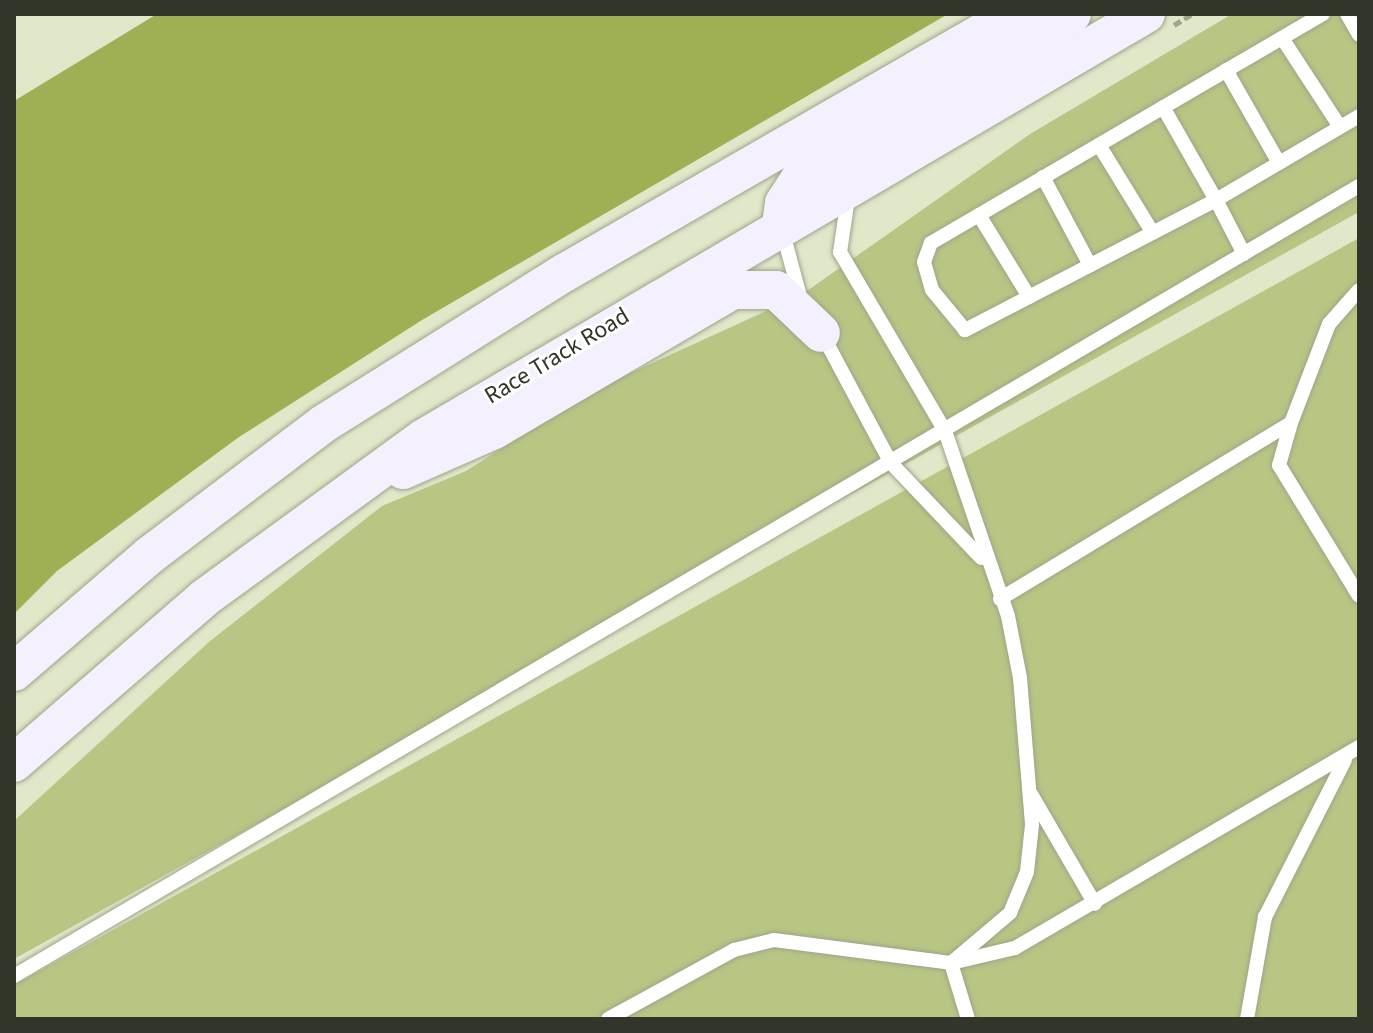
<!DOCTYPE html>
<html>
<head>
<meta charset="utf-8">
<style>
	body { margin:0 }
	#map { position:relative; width:1373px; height:1033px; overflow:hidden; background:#e1e8ca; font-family:"Source Sans 3",sans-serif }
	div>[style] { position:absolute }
	.green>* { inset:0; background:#b8c684 }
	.forest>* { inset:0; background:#9faf54 }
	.path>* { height:5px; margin-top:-2.5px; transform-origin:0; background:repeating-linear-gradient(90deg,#a0a68e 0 8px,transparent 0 12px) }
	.roads { filter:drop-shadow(0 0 2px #9ea488) drop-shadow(0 0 2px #9ea488) }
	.service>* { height:14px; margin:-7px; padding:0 7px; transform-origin:7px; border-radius:7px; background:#fff }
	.secondary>* { height:38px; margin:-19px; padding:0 19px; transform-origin:19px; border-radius:19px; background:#f4f0fd }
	span { translate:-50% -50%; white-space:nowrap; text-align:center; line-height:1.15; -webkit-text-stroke:6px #fff; paint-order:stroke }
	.street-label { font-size:24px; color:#323529 }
	.frame { position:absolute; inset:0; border:16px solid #323529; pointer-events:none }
</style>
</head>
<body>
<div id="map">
	<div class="green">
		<div style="clip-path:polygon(1232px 14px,1359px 14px,1359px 212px,14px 959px,14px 821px,210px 641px,382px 506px,466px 471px,593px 390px,775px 307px,818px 352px,840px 333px,804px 293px,1030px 134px)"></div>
		<div style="clip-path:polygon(1359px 238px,1359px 1019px,14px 1019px,14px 985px)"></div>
	</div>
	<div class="forest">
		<div style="clip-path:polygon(157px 14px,948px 14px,422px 320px,239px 437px,57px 571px,14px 614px,14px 101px)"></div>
	</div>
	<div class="path">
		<div style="left:1174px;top:25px;width:21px;rotate:-31deg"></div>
	</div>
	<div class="roads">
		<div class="service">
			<div style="left:1347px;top:14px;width:24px;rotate:60deg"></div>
			<div style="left:1282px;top:38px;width:106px;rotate:56.9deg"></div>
			<div style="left:1226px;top:70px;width:107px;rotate:60.3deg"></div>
			<div style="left:1163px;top:107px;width:107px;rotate:60.3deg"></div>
			<div style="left:1216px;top:200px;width:166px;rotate:-30.4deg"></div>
			<div style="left:1099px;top:145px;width:103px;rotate:58.5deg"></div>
			<div style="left:1043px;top:177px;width:100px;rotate:61.9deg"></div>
			<div style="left:848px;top:198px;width:55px;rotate:98.4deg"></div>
			<div style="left:840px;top:252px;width:208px;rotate:59.6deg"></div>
			<div style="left:945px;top:431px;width:195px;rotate:71.2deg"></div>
			<div style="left:1008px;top:616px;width:63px;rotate:79deg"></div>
			<div style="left:1020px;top:678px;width:147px;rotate:85.3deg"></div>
			<div style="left:1032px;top:825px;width:47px;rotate:96.1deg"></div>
			<div style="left:1027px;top:872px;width:44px;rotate:112.5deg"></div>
			<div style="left:1010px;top:913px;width:77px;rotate:139.7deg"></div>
			<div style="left:979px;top:215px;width:96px;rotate:58.6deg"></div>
			<div style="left:782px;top:229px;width:66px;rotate:75.1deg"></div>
			<div style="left:1244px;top:254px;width:61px;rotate:-117.4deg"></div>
			<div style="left:1216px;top:200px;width:283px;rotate:152.6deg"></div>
			<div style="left:965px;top:330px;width:52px;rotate:-129.5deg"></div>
			<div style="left:932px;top:290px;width:29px;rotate:-106deg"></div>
			<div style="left:924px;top:262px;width:20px;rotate:-70deg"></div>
			<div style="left:931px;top:243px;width:454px;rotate:-30.3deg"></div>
			<div style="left:821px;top:332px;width:149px;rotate:61.9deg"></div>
			<div style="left:891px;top:463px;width:131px;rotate:46.5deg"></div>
			<div style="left:1291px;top:423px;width:44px;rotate:105.9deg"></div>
			<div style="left:1279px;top:465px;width:153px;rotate:58.6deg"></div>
			<div style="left:1000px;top:599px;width:340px;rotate:-31.2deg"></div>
			<div style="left:1291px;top:423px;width:106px;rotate:-69deg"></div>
			<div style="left:1329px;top:324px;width:45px;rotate:-48.6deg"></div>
			<div style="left:1031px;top:794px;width:127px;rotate:59.8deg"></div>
			<div style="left:951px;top:963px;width:59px;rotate:73.1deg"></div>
			<div style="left:14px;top:976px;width:1560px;rotate:-30.43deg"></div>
			<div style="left:608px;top:1019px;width:144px;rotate:-28.7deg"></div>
			<div style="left:734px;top:950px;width:41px;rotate:-14deg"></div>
			<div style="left:774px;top:940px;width:178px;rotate:7.4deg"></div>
			<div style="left:951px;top:963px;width:66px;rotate:-13.2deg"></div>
			<div style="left:1015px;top:948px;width:398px;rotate:-30.3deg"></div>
			<div style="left:1247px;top:1019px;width:104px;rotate:-80deg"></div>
			<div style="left:1265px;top:917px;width:176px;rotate:-63deg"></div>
		</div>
		<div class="secondary">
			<div style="left:781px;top:225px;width:22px;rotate:-82deg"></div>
			<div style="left:784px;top:203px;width:31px;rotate:-57deg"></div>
			<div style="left:801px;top:177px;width:316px;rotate:-31deg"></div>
			<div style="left:403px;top:470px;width:99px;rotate:-23.7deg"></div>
			<div style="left:494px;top:430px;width:277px;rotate:-30.4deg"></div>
			<div style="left:733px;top:290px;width:43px"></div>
			<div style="left:776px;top:290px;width:62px;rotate:43.7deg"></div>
			<div style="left:14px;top:672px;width:179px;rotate:-40.7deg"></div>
			<div style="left:150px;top:555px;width:217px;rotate:-37.1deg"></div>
			<div style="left:323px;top:424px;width:284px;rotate:-32.1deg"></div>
			<div style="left:564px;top:273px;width:519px;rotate:-29.92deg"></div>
			<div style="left:14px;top:763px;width:250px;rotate:-40.9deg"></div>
			<div style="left:203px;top:599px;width:273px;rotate:-36.1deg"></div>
			<div style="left:424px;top:438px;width:837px;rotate:-30.42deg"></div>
		</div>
	</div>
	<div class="street-label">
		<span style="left:557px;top:356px;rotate:-31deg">Race Track Road</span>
	</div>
	<div class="frame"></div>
</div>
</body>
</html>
